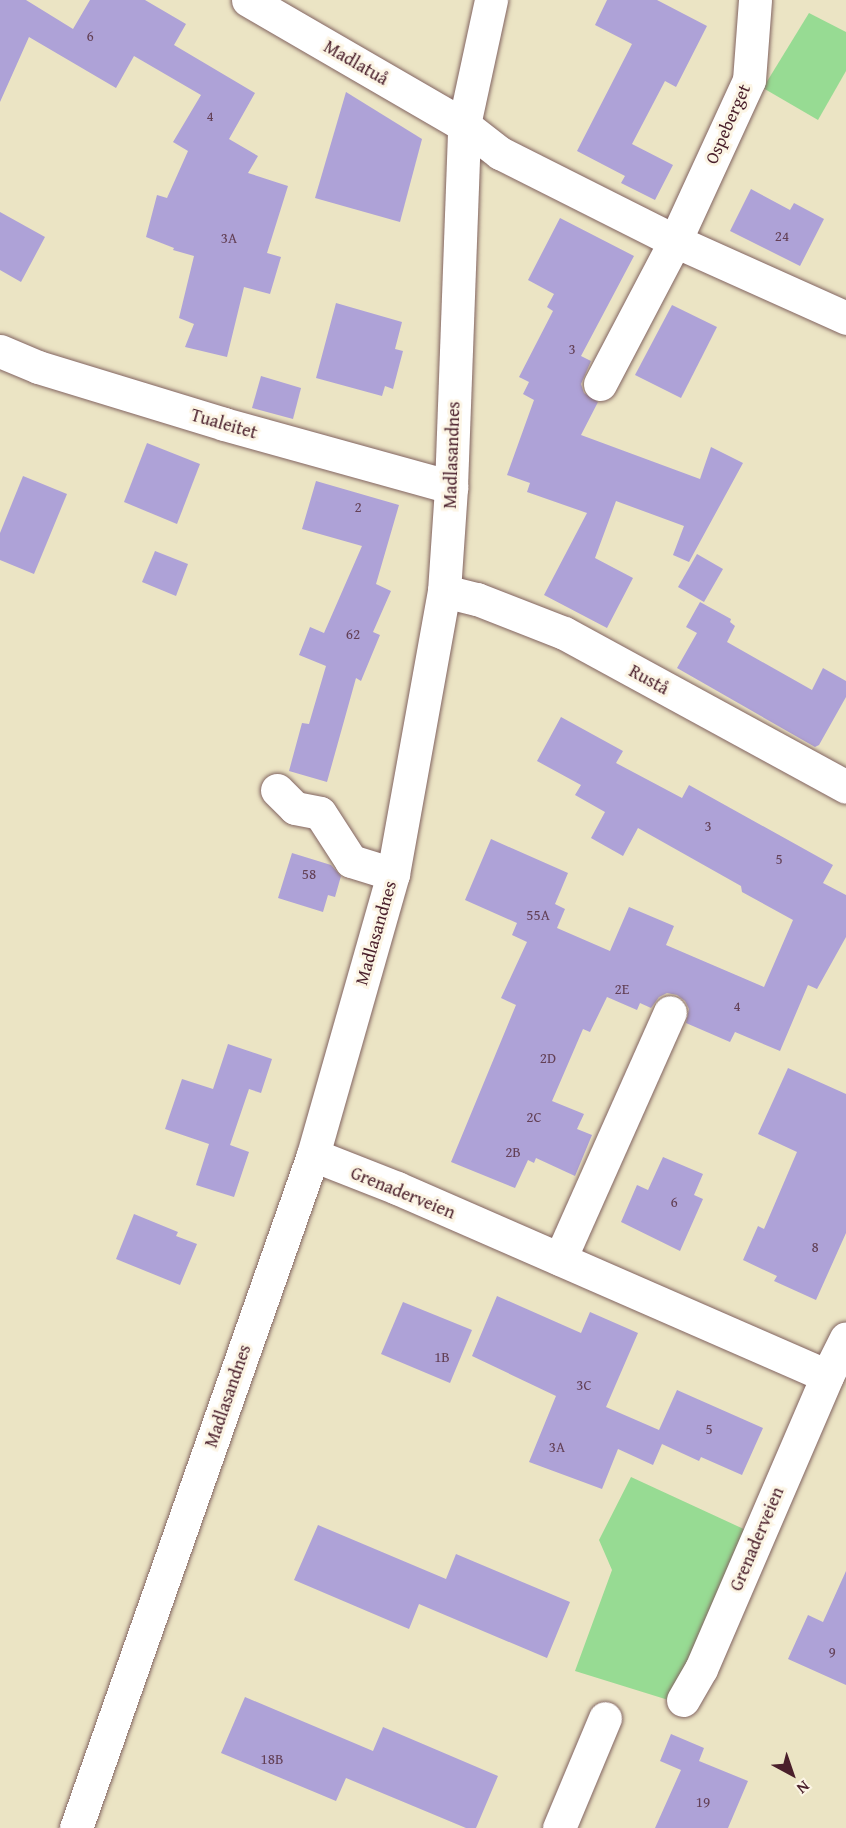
<!DOCTYPE html>
<html>
<head>
<meta charset="utf-8">
<style>
	body { margin:0 }
	#map { position:relative; width:846px; height:1828px; overflow:hidden; background:#ebe4c4; font-family:"Gentium Book Plus",serif }
	div>[style] { position:absolute }
	.green>* { inset:0; background:#97db93 }
	.building>* { inset:0; background:#aea2d7 }
	.roads { filter:drop-shadow(0 0 2px #826461) drop-shadow(0 0 2px #826461) }
	.street>* { height:33px; margin:-16.5px; padding:0 16.5px; transform-origin:16.5px; border-radius:16.5px; background:#fff }
	.secondary>* { height:33px; margin:-16.5px; padding:0 16.5px; transform-origin:16.5px; border-radius:16.5px; background:#fff }
	span { translate:-50% -50%; white-space:nowrap; text-align:center; line-height:1.15; -webkit-text-stroke:6px #fcf5e5; paint-order:stroke }
	.number-label { font-size:15px; color:#634056 }
	.number-label span { -webkit-text-stroke-width:0 }
	.street-label { font-size:18px; color:#4a1f2b }
	.north { position:absolute; left:762px; top:1744px; width:60px; height:60px; -webkit-text-stroke:4px #fcf5e5; paint-order:stroke; rotate:140deg; font-size:16px; font-weight:700; line-height:24px; text-align:center; color:#4a1f2b }
	.north::after { content:''; display:block; margin:auto; width:21px; height:27px; background:#4a1f2b; clip-path:polygon(50% 0,100% 100%,50% 72%,0 100%) }
</style>
</head>
<body>
<div id="map">
	<div class="green">
		<div style="clip-path:polygon(809px 13px,846px 32px,846px 71px,818px 120px,763px 88px)"></div>
		<div style="clip-path:polygon(631px 1477px,748px 1531px,678px 1703px,575px 1671px,612px 1570px,599px 1540px)"></div>
	</div>
	<div class="building">
		<div style="clip-path:polygon(0 0,26px 0,73px 29px,90px 0,145px 0,186px 24px,174px 45px,255px 93px,229px 139px,258px 156px,248px 173px,288px 186px,267px 253px,281px 257px,270px 294px,244px 287px,227px 357px,185px 347px,194px 324px,179px 318px,194px 256px,173px 250px,174px 248px,146px 237px,157px 195px,167px 198px,188px 151px,173px 142px,201px 95px,134px 56px,116px 88px,29px 37px,0 102px)"></div>
		<div style="clip-path:polygon(607px 0,657px 0,707px 26px,676px 87px,665px 81px,632px 144px,673px 165px,655px 200px,621px 183px,625px 176px,577px 151px,632px 44px,595px 25px)"></div>
		<div style="clip-path:polygon(346px 92px,422px 139px,400px 222px,315px 198px)"></div>
		<div style="clip-path:polygon(751px 189px,790px 210px,794px 203px,824px 219px,800px 266px,730px 231px)"></div>
		<div style="clip-path:polygon(0 212px,45px 237px,21px 282px,0 270px)"></div>
		<div style="clip-path:polygon(560px 218px,634px 256px,581px 356px,591px 361px,581px 384px,584px 393px,598px 402px,581px 435px,700px 479px,711px 447px,743px 463px,689px 562px,673px 555px,684px 526px,616px 501px,595px 558px,633px 578px,607px 628px,544px 595px,587px 513px,527px 492px,530px 483px,507px 475px,534px 400px,523px 394px,529px 382px,519px 377px,553px 311px,547px 307px,554px 294px,528px 280px)"></div>
		<div style="clip-path:polygon(336px 303px,402px 322px,395px 349px,403px 351px,393px 389px,385px 386px,382px 396px,316px 378px)"></div>
		<div style="clip-path:polygon(672px 305px,717px 327px,681px 398px,635px 375px)"></div>
		<div style="clip-path:polygon(261px 376px,301px 388px,293px 419px,252px 408px)"></div>
		<div style="clip-path:polygon(147px 443px,200px 464px,177px 524px,124px 502px)"></div>
		<div style="clip-path:polygon(23px 476px,67px 494px,34px 574px,0 560px,0 533px)"></div>
		<div style="clip-path:polygon(316px 481px,399px 505px,376px 584px,391px 591px,373px 632px,380px 635px,361px 681px,356px 678px,327px 782px,289px 771px,302px 723px,309px 724px,326px 666px,299px 655px,310px 627px,324px 633px,362px 546px,302px 529px)"></div>
		<div style="clip-path:polygon(155px 551px,188px 564px,176px 596px,142px 582px)"></div>
		<div style="clip-path:polygon(697px 554px,723px 569px,704px 602px,678px 587px)"></div>
		<div style="clip-path:polygon(700px 602px,731px 619px,730px 622px,735px 626px,727px 642px,812px 690px,823px 668px,846px 681px,846px 697px,819px 745px,815px 747px,677px 668px,697px 633px,686px 627px)"></div>
		<div style="clip-path:polygon(561px 717px,623px 751px,616px 763px,682px 798px,689px 785px,833px 865px,823px 883px,846px 895px,846px 937px,817px 989px,808px 985px,780px 1051px,735px 1032px,730px 1042px,686px 1023px,689px 1009px,685px 1001px,677px 995px,667px 993px,659px 997px,651px 1008px,640px 1003px,637px 1010px,607px 997px,590px 1032px,583px 1029px,552px 1101px,584px 1114px,577px 1129px,592px 1135px,575px 1176px,536px 1158px,534px 1163px,528px 1160px,515px 1188px,451px 1162px,516px 1005px,501px 998px,527px 942px,512px 935px,517px 923px,465px 900px,491px 839px,568px 873px,555px 904px,565px 909px,557px 928px,610px 951px,629px 907px,674px 926px,666px 945px,764px 987px,793px 920px,742px 892px,741px 886px,638px 828px,623px 856px,591px 838px,605px 812px,575px 795px,581px 785px,537px 761px)"></div>
		<div style="clip-path:polygon(292px 853px,331px 865px,341px 876px,335px 897px,328px 895px,323px 912px,278px 898px)"></div>
		<div style="clip-path:polygon(228px 1044px,272px 1059px,261px 1093px,249px 1089px,230px 1145px,249px 1152px,234px 1197px,196px 1185px,209px 1144px,165px 1129px,182px 1079px,213px 1089px)"></div>
		<div style="clip-path:polygon(788px 1068px,846px 1094px,846px 1233px,816px 1300px,774px 1281px,777px 1276px,743px 1260px,758px 1226px,764px 1229px,797px 1152px,758px 1134px)"></div>
		<div style="clip-path:polygon(663px 1157px,703px 1174px,694px 1195px,703px 1199px,680px 1251px,621px 1222px,637px 1185px,648px 1190px)"></div>
		<div style="clip-path:polygon(134px 1214px,178px 1232px,176px 1236px,197px 1244px,180px 1285px,116px 1259px)"></div>
		<div style="clip-path:polygon(497px 1296px,581px 1333px,590px 1312px,638px 1333px,606px 1407px,659px 1430px,677px 1390px,763px 1428px,742px 1475px,701px 1457px,699px 1461px,662px 1444px,653px 1465px,618px 1449px,602px 1489px,529px 1462px,556px 1396px,472px 1356px)"></div>
		<div style="clip-path:polygon(403px 1302px,472px 1330px,450px 1383px,381px 1354px)"></div>
		<div style="clip-path:polygon(318px 1525px,446px 1579px,456px 1554px,570px 1602px,547px 1658px,419px 1604px,409px 1629px,294px 1580px)"></div>
		<div style="clip-path:polygon(846px 1571px,846px 1685px,788px 1659px,808px 1615px,823px 1622px)"></div>
		<div style="clip-path:polygon(245px 1697px,373px 1751px,383px 1727px,498px 1776px,476px 1828px,466px 1828px,346px 1778px,336px 1801px,221px 1753px)"></div>
		<div style="clip-path:polygon(671px 1734px,704px 1748px,699px 1761px,748px 1781px,728px 1828px,655px 1828px,681px 1770px,660px 1761px)"></div>
	</div>
	<div class="roads">
		<div class="street">
			<div style="left:248px;top:0;width:250px;rotate:30.1deg"></div>
			<div style="left:464px;top:125px;width:46px;rotate:37.9deg"></div>
			<div style="left:500px;top:153px;width:196px;rotate:26.7deg"></div>
			<div style="left:675px;top:241px;width:188px;rotate:24.2deg"></div>
			<div style="left:0;top:351px;width:41px;rotate:22.8deg"></div>
			<div style="left:38px;top:367px;width:195px;rotate:17deg"></div>
			<div style="left:224px;top:424px;width:236px;rotate:15.5deg"></div>
			<div style="left:600px;top:384px;width:161px;rotate:-62.3deg"></div>
			<div style="left:675px;top:241px;width:177px;rotate:-65.3deg"></div>
			<div style="left:749px;top:80px;width:80px;rotate:-85.7deg"></div>
			<div style="left:444px;top:591px;width:34px;rotate:14deg"></div>
			<div style="left:477px;top:599px;width:93px;rotate:21.3deg"></div>
			<div style="left:564px;top:633px;width:321px;rotate:28.6deg"></div>
			<div style="left:277px;top:790px;width:25px;rotate:45deg"></div>
			<div style="left:295px;top:808px;width:25px;rotate:11deg"></div>
			<div style="left:320px;top:813px;width:57px;rotate:57.1deg"></div>
			<div style="left:351px;top:861px;width:44px;rotate:17.2deg"></div>
			<div style="left:313px;top:1155px;width:90px;rotate:21.4deg"></div>
			<div style="left:397px;top:1188px;width:469px;rotate:23.6deg"></div>
			<div style="left:560px;top:1259px;width:270px;rotate:-66deg"></div>
			<div style="left:683px;top:1700px;width:36px;rotate:-60deg"></div>
			<div style="left:701px;top:1669px;width:319px;rotate:-66.7deg"></div>
			<div style="left:827px;top:1376px;width:42px;rotate:-63.4deg"></div>
			<div style="left:559px;top:1828px;width:119px;rotate:-67.3deg"></div>
		</div>
		<div class="secondary">
			<div style="left:76px;top:1828px;width:714px;rotate:-70.6deg"></div>
			<div style="left:313px;top:1155px;width:292px;rotate:-74.1deg"></div>
			<div style="left:393px;top:874px;width:288px;rotate:-79.8deg"></div>
			<div style="left:444px;top:591px;width:104px;rotate:-86.1deg"></div>
			<div style="left:451px;top:487px;width:362px;rotate:-87.9deg"></div>
			<div style="left:464px;top:125px;width:128px;rotate:-77.8deg"></div>
		</div>
	</div>
	<div class="number-label">
		<span style="left:90px;top:36px">6</span>
		<span style="left:210px;top:116px">4</span>
		<span style="left:782px;top:236px">24</span>
		<span style="left:229px;top:238px">3A</span>
		<span style="left:572px;top:349px">3</span>
		<span style="left:358px;top:507px">2</span>
		<span style="left:353px;top:634px">62</span>
		<span style="left:708px;top:826px">3</span>
		<span style="left:779px;top:859px">5</span>
		<span style="left:309px;top:874px">58</span>
		<span style="left:538px;top:915px">55A</span>
		<span style="left:622px;top:989px">2E</span>
		<span style="left:737px;top:1006px">4</span>
		<span style="left:548px;top:1058px">2D</span>
		<span style="left:534px;top:1117px">2C</span>
		<span style="left:513px;top:1152px">2B</span>
		<span style="left:674px;top:1202px">6</span>
		<span style="left:815px;top:1247px">8</span>
		<span style="left:442px;top:1357px">1B</span>
		<span style="left:584px;top:1385px">3C</span>
		<span style="left:709px;top:1429px">5</span>
		<span style="left:557px;top:1447px">3A</span>
		<span style="left:832px;top:1652px">9</span>
		<span style="left:272px;top:1759px">18B</span>
		<span style="left:703px;top:1802px">19</span>
	</div>
	<div class="street-label">
		<span style="left:356px;top:63px;rotate:30deg">Madlatuå</span>
		<span style="left:728px;top:124px;rotate:-66deg">Ospeberget</span>
		<span style="left:224px;top:424px;rotate:16deg">Tualeitet</span>
		<span style="left:452px;top:455px;rotate:-88deg">Madlasandnes</span>
		<span style="left:649px;top:680px;rotate:29deg">Rustå</span>
		<span style="left:376px;top:933px;rotate:-74deg">Madlasandnes</span>
		<span style="left:403px;top:1193px;rotate:22deg">Grenaderveien</span>
		<span style="left:228px;top:1396px;rotate:-71deg">Madlasandnes</span>
		<span style="left:757px;top:1539px;rotate:-67deg">Grenaderveien</span>
	</div>
	<div class="north">N</div>
</div>
</body>
</html>
